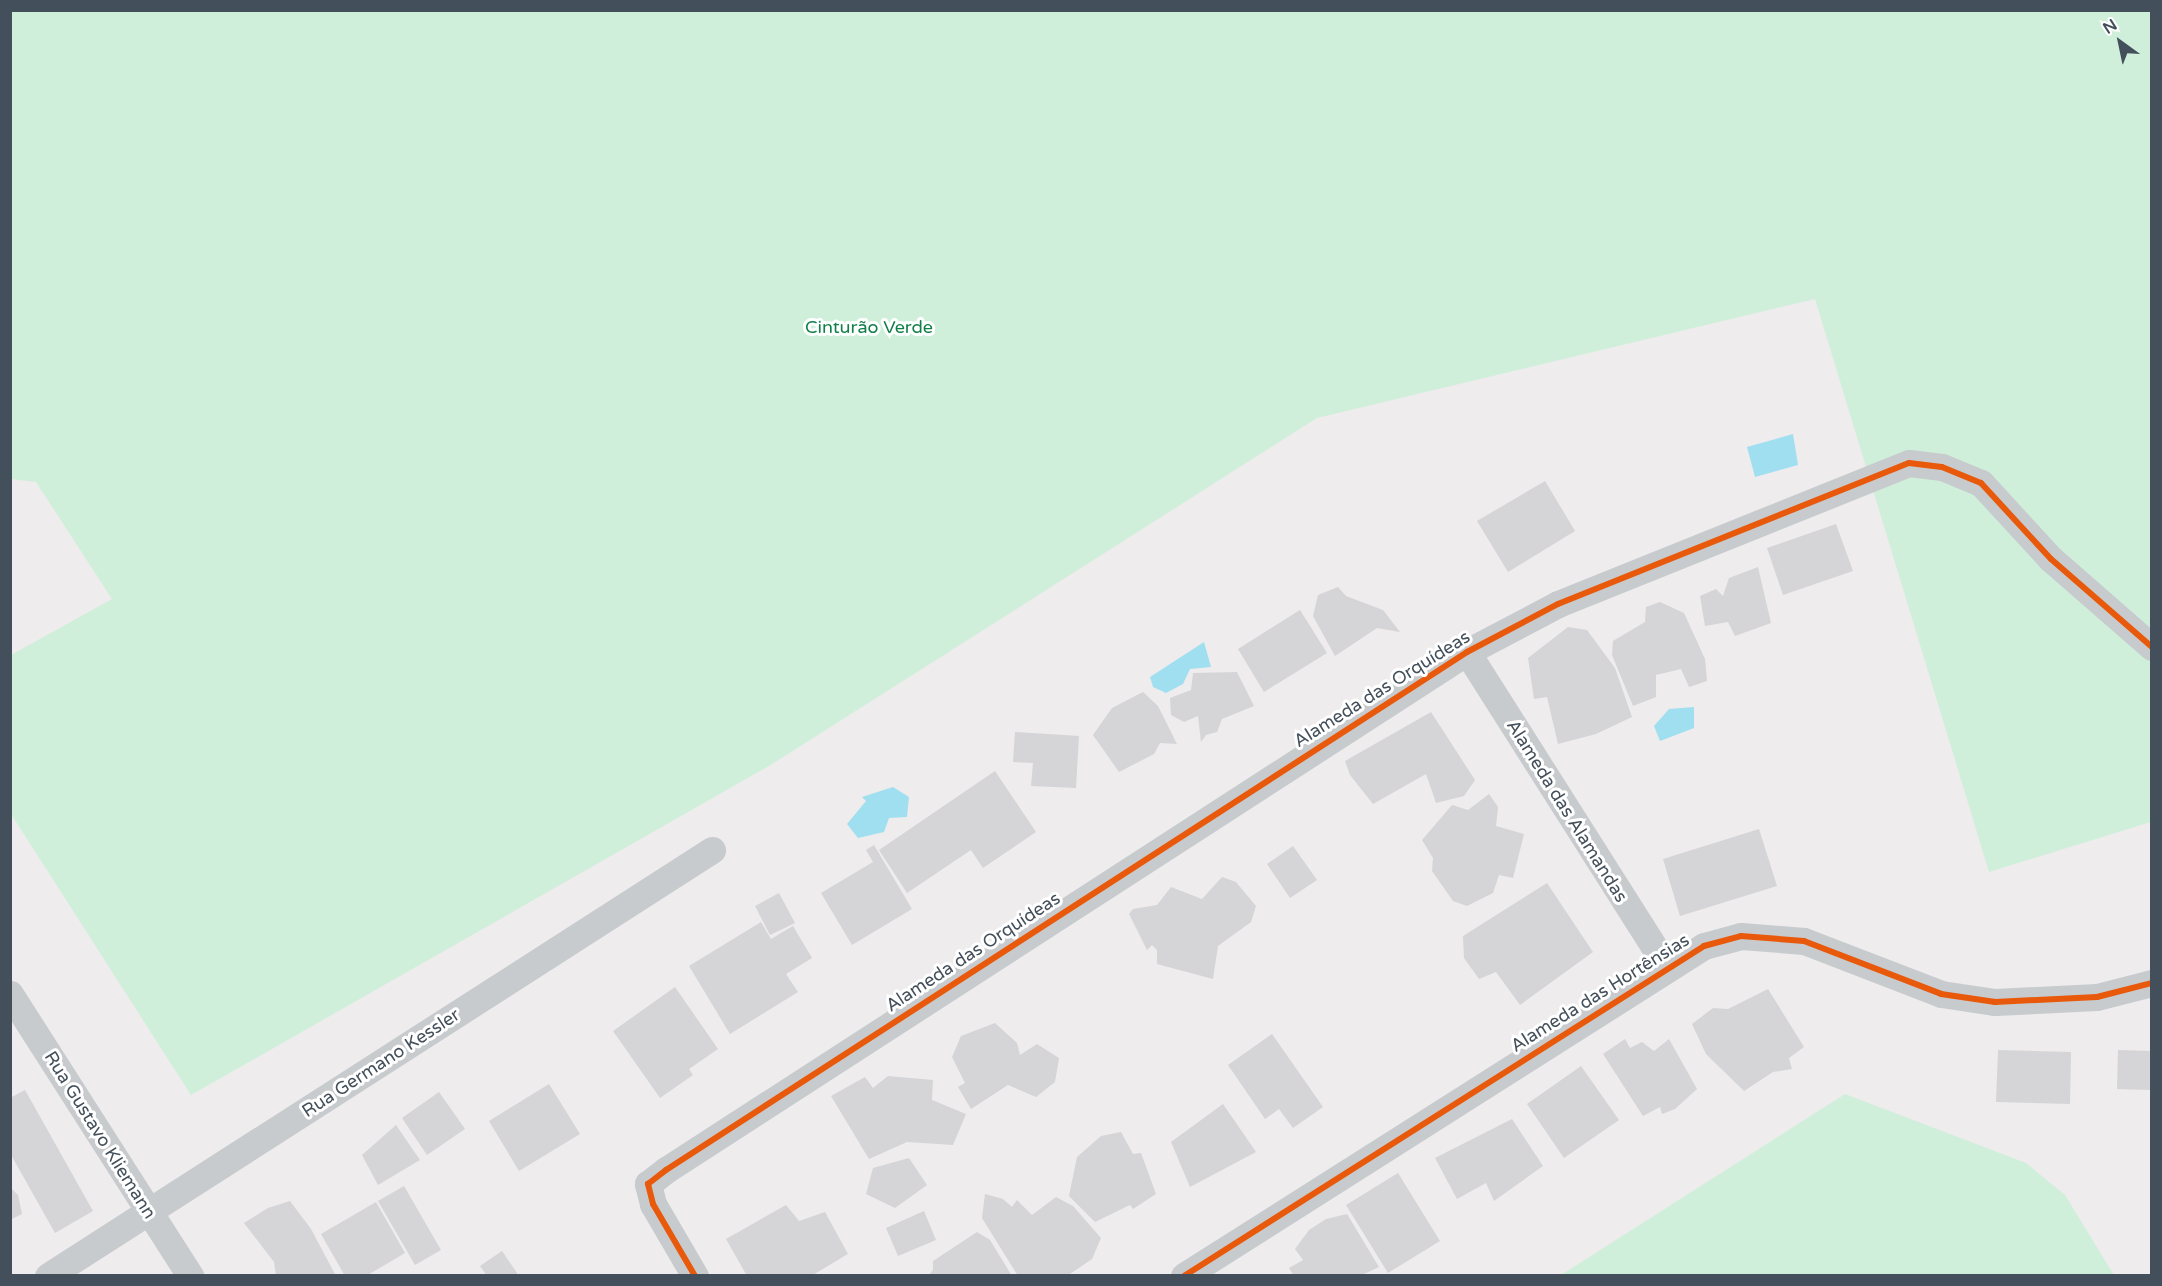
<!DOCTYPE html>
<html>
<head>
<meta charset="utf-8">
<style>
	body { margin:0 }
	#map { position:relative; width:2162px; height:1286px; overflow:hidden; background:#eeecec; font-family:"Varela Round",sans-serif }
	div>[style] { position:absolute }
	.green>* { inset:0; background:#cfefdb }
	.water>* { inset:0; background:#a0dff0 }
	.building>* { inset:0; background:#d5d4d7 }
	.minor>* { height:27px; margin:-13.5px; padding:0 13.5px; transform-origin:13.5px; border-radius:13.5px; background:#c8cbcd }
	.cycleway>* { height:6px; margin:-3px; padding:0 3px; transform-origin:3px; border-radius:3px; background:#e8590c }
	span { translate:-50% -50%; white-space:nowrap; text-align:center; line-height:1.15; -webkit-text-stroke:6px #fff; paint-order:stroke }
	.park-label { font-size:18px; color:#107f48 }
	.street-label { font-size:18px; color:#434f5a }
	.frame { position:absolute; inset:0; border:12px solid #434f5a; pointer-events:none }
	.north { position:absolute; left:2090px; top:12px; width:60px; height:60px; -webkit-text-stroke:4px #fff; paint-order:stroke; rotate:327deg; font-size:16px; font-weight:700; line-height:24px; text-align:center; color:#434f5a }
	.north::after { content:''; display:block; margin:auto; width:21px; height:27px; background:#434f5a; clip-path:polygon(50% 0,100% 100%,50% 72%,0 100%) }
</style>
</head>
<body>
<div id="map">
	<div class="green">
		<div style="clip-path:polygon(11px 11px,2151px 11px,2151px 822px,1989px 872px,1815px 299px,1317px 418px,769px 766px,191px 1095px,11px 814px,11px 655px,112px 599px,36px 482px,11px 479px)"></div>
		<div style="clip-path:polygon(1845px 1094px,2026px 1163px,2065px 1195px,2114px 1275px,1561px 1275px)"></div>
	</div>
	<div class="water">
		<div style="clip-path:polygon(1793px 434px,1798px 465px,1755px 477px,1747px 447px)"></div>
		<div style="clip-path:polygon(1204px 642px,1211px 667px,1190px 669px,1183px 684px,1166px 693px,1153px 687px,1150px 677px)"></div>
		<div style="clip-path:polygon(1694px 707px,1694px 728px,1660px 741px,1654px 726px,1669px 709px)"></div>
		<div style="clip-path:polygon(893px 787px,909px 797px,907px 817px,889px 818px,884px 832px,858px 838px,847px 824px,866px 801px,862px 797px)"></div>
	</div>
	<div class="building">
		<div style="clip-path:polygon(1545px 481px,1575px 531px,1508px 572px,1477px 521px)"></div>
		<div style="clip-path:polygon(1836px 524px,1853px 571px,1783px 595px,1767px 548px)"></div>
		<div style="clip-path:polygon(1758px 567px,1771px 623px,1735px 636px,1728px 622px,1705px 626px,1700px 596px,1716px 589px,1723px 596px,1729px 578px)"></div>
		<div style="clip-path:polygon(1338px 587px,1346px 596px,1383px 610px,1400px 632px,1377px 628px,1335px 656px,1313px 616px,1318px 595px)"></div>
		<div style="clip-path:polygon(1660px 602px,1684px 613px,1705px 659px,1707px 681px,1689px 687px,1681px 669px,1656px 675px,1656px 697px,1633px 706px,1612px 655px,1613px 641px,1645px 622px,1646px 607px)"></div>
		<div style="clip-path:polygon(1300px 610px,1327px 653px,1264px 692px,1238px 649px)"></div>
		<div style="clip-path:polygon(1568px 627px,1587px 630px,1615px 668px,1632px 717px,1596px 734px,1558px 744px,1547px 697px,1534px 699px,1528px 658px)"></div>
		<div style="clip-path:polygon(1237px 672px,1254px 706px,1222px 719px,1217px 732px,1206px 735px,1201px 742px,1198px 716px,1184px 722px,1171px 715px,1170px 698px,1191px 690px,1193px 673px)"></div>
		<div style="clip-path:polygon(1143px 692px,1158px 706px,1177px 744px,1160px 743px,1154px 754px,1119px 772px,1093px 735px,1112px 708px)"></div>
		<div style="clip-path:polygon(1431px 712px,1475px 780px,1464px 796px,1436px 803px,1426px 774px,1373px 804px,1350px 775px,1345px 761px)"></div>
		<div style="clip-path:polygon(1015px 732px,1079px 736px,1076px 788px,1031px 786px,1033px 763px,1013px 762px)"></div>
		<div style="clip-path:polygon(995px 771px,1036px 832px,983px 868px,971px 850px,907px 893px,879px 850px)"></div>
		<div style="clip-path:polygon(1489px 794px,1498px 807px,1496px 826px,1524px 834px,1513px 878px,1499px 875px,1493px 893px,1467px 906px,1453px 901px,1432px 871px,1433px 858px,1422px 840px,1452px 805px,1468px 810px)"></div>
		<div style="clip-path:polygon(1759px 829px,1777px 886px,1680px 916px,1663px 859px)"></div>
		<div style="clip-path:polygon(874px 845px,912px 909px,852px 945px,821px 893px,873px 862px,866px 850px)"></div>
		<div style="clip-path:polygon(1293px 846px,1317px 880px,1290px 898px,1267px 864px)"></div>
		<div style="clip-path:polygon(1222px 877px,1236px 882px,1256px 906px,1251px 922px,1218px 946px,1213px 979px,1157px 964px,1157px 950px,1152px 945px,1147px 950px,1129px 914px,1133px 909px,1157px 905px,1171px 887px,1202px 899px)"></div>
		<div style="clip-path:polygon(1547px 883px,1593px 952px,1520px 1005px,1496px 972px,1479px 979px,1464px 958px,1463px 936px)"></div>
		<div style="clip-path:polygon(779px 893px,795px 923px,770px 935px,755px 906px)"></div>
		<div style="clip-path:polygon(761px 922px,771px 939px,793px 926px,812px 958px,786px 974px,798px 992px,730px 1034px,689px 966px)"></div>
		<div style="clip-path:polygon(675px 987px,718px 1049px,689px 1069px,693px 1075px,660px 1098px,613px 1031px)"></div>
		<div style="clip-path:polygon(1768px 989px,1804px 1047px,1789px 1058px,1792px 1069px,1773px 1072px,1744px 1091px,1706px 1054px,1692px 1024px,1713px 1008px,1728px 1009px)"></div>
		<div style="clip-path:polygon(995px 1023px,1017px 1043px,1020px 1055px,1037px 1044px,1059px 1058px,1055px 1082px,1036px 1097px,1008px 1085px,971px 1109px,958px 1087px,965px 1083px,952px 1057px,961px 1036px)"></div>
		<div style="clip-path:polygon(1272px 1034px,1323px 1107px,1293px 1128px,1279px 1109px,1265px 1119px,1228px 1065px)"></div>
		<div style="clip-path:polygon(1625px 1039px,1630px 1048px,1642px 1042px,1654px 1051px,1669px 1039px,1697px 1089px,1675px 1109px,1662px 1114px,1660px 1107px,1643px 1116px,1603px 1054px)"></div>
		<div style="clip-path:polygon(1998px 1050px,2071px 1052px,2070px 1104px,1996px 1102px)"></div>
		<div style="clip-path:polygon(2118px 1050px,2152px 1051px,2152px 1090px,2117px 1089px)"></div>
		<div style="clip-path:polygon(1581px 1066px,1619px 1120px,1564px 1158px,1527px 1104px)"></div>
		<div style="clip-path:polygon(888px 1076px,933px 1080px,932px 1100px,966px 1114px,953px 1145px,907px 1142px,869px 1159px,831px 1096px,865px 1077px,873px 1088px)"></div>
		<div style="clip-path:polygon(549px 1084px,580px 1134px,519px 1171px,489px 1121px)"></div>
		<div style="clip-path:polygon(25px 1090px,93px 1211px,55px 1233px,10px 1153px,10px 1098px)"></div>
		<div style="clip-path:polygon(439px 1092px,465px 1129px,427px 1155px,402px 1118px)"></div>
		<div style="clip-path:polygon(1223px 1104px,1256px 1152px,1190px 1187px,1171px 1142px)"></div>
		<div style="clip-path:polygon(1512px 1119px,1543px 1166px,1494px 1201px,1486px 1183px,1457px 1199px,1435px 1158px)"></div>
		<div style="clip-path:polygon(396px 1125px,420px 1160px,378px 1185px,362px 1155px)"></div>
		<div style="clip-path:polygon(1121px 1132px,1133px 1154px,1141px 1153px,1156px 1194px,1133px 1209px,1130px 1205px,1095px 1222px,1069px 1196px,1077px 1157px,1101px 1136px)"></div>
		<div style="clip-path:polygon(909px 1158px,927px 1185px,895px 1208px,866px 1194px,873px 1168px)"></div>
		<div style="clip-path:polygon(1398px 1173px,1440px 1241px,1388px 1273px,1346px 1205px)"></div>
		<div style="clip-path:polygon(404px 1186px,441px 1250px,415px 1265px,378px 1201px)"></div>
		<div style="clip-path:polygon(10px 1187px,18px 1195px,22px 1214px,10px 1220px)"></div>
		<div style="clip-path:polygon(985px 1194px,1003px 1199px,1012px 1207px,1017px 1200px,1032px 1215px,1056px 1197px,1073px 1206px,1101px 1238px,1092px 1259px,1067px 1276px,1018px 1276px,982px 1218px)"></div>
		<div style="clip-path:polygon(290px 1201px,311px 1229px,336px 1276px,276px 1276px,274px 1262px,244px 1223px,268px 1208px)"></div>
		<div style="clip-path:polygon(376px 1202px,405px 1253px,366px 1276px,345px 1276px,321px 1234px)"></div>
		<div style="clip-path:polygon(786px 1205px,799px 1221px,825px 1212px,848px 1254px,811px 1276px,747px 1276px,726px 1239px)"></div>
		<div style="clip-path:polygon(924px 1211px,936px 1240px,898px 1256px,886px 1228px)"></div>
		<div style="clip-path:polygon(1347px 1214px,1379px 1267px,1364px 1274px,1366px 1276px,1294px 1276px,1289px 1268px,1303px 1260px,1295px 1249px,1309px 1230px,1326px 1219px)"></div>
		<div style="clip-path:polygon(977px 1232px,990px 1240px,1012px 1276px,928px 1276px,933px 1270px,933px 1261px)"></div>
		<div style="clip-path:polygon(502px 1251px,519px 1276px,487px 1276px,480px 1266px)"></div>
	</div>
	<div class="minor">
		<div style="left:1467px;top:652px;width:375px;rotate:57.6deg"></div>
		<div style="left:10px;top:994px;width:335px;rotate:57.4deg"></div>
		<div style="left:48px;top:1276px;width:789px;rotate:-32.68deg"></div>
		<div style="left:695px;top:1276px;width:83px;rotate:-120.3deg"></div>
		<div style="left:653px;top:1204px;width:21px;rotate:-104deg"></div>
		<div style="left:648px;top:1184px;width:23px;rotate:-38deg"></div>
		<div style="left:666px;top:1170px;width:954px;rotate:-32.89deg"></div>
		<div style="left:1467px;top:652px;width:103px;rotate:-27.8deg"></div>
		<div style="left:1558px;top:604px;width:378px;rotate:-21.9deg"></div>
		<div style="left:1909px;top:463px;width:33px;rotate:7deg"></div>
		<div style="left:1942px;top:467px;width:42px;rotate:22.3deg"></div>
		<div style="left:1981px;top:483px;width:103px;rotate:47.4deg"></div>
		<div style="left:2051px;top:559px;width:134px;rotate:41.1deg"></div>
		<div style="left:1184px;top:1276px;width:616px;rotate:-32.4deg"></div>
		<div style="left:1704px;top:946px;width:38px;rotate:-15deg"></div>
		<div style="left:1741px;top:936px;width:63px;rotate:4.5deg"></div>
		<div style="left:1804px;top:941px;width:147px;rotate:21.1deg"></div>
		<div style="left:1941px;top:994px;width:55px;rotate:8.4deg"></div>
		<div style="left:1995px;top:1002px;width:102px;rotate:-2.8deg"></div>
		<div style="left:2097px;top:997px;width:57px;rotate:-14.3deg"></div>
	</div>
	<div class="cycleway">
		<div style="left:695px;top:1276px;width:83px;rotate:-120.3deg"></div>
		<div style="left:653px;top:1204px;width:21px;rotate:-104deg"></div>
		<div style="left:648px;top:1184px;width:23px;rotate:-38deg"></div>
		<div style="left:666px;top:1170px;width:954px;rotate:-32.89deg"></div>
		<div style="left:1467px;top:652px;width:103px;rotate:-27.8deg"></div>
		<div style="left:1558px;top:604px;width:378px;rotate:-21.9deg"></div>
		<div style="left:1909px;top:463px;width:33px;rotate:7deg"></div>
		<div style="left:1942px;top:467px;width:42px;rotate:22.3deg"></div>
		<div style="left:1981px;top:483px;width:103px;rotate:47.4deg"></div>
		<div style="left:2051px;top:559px;width:134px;rotate:41.1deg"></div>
		<div style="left:1184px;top:1276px;width:616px;rotate:-32.4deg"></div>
		<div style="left:1704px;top:946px;width:38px;rotate:-15deg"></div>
		<div style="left:1741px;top:936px;width:63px;rotate:4.5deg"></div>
		<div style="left:1804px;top:941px;width:147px;rotate:21.1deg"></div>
		<div style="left:1941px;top:994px;width:55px;rotate:8.4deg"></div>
		<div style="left:1995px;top:1002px;width:102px;rotate:-2.8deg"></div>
		<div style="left:2097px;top:997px;width:57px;rotate:-14.3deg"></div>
	</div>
	<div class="park-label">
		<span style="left:869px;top:327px">Cinturão Verde</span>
	</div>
	<div class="street-label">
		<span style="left:1382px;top:689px;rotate:-32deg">Alameda das Orquídeas</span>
		<span style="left:1567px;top:811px;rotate:58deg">Alameda das Alamandas</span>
		<span style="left:973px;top:952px;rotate:-33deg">Alameda das Orquídeas</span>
		<span style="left:1600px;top:993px;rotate:-32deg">Alameda das Hortênsias</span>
		<span style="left:381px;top:1063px;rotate:-33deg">Rua Germano Kessler</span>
		<span style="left:100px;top:1135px;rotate:58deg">Rua Gustavo Kliemann</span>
	</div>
	<div class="frame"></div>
	<div class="north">N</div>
</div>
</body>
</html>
